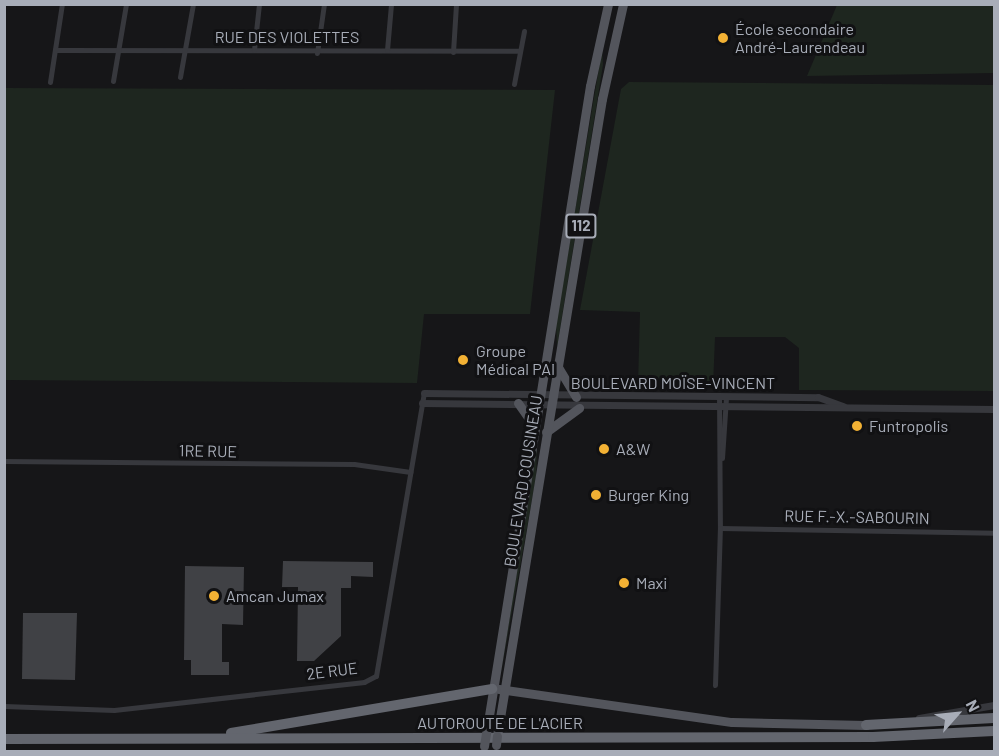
<!DOCTYPE html>
<html>
<head>
<meta charset="utf-8">
<style>
	body { margin:0 }
	#map { position:relative; width:999px; height:756px; overflow:hidden; background:#161618; font-family:Barlow,sans-serif }
	div>[style] { position:absolute }
	.green>* { inset:0; background:#1e261f }
	.building>* { inset:0; background:#404145 }
	.minor>* { height:5px; margin:-2.5px; padding:0 2.5px; transform-origin:2.5px; border-radius:2.5px; background:#37383d }
	.tertiary>* { height:7px; margin:-3.5px; padding:0 3.5px; transform-origin:3.5px; border-radius:3.5px; background:#37383d }
	.primary>* { height:9px; margin:-4.5px; padding:0 4.5px; transform-origin:4.5px; border-radius:4.5px; background:#53555c }
	.motorway>* { height:10px; margin:-5px; padding:0 5px; transform-origin:5px; border-radius:5px; background:#63666e }
	.primary-bridge>* { height:9px; margin:-4.5px; padding:0 4.5px; transform-origin:4.5px; border-radius:4.5px; background:#53555c }
	.dots>* { width:16px; height:16px; translate:-50% -50%; box-sizing:border-box; border:3px solid #111113; border-radius:50% }
	span { translate:-50% -50%; white-space:nowrap; text-align:center; line-height:1.15; -webkit-text-stroke:6px #111113; paint-order:stroke }
	.shield-label span { padding:2px 4px; background:#111113; border:2px solid; border-radius:4px; -webkit-text-stroke-width:0 }
	.shield-label { font-size:15px; color:#a8adb8; font-weight:700 }
	.poi-label { font-size:16px; color:#a8adb8 }
	.left { translate:0 -50%; text-align:left }
	.street-label { font-size:16px; color:#a8adb8 }
	.frame { position:absolute; inset:0; border:6px solid #a8adb8; pointer-events:none }
	.north { position:absolute; left:927px; top:684px; width:60px; height:60px; -webkit-text-stroke:4px #111113; paint-order:stroke; rotate:63deg; font-size:16px; font-weight:700; line-height:24px; text-align:center; color:#a8adb8 }
	.north::after { content:''; display:block; margin:auto; width:21px; height:27px; background:#a8adb8; clip-path:polygon(50% 0,100% 100%,50% 72%,0 100%) }
</style>
</head>
<body>
<div id="map">
	<div class="green">
		<div style="clip-path:polygon(837px 5px,994px 5px,994px 73px,807px 76px)"></div>
		<div style="clip-path:polygon(602px 50px,603px 65px,557px 347px,556px 324px)"></div>
		<div style="clip-path:polygon(629px 82px,994px 85px,994px 391px,799px 390px,799px 348px,785px 337px,715px 337px,713px 387px,638px 385px,640px 312px,580px 310px,621px 89px)"></div>
		<div style="clip-path:polygon(5px 88px,555px 90px,530px 314px,424px 314px,417px 383px,5px 380px)"></div>
		<div style="clip-path:polygon(537px 450px,536px 477px,500px 679px,536px 450px)"></div>
	</div>
	<div class="building">
		<div style="clip-path:polygon(283px 561px,373px 562px,373px 577px,351px 576px,351px 588px,341px 588px,341px 636px,314px 661px,297px 661px,298px 587px,282px 587px)"></div>
		<div style="clip-path:polygon(185px 566px,244px 567px,243px 625px,222px 624px,222px 662px,229px 662px,229px 675px,191px 675px,191px 660px,184px 660px)"></div>
		<div style="clip-path:polygon(23px 613px,77px 613px,75px 680px,22px 679px)"></div>
	</div>
	<div class="minor">
		<div style="left:55px;top:50px;width:465px;rotate:0.1deg"></div>
		<div style="left:254px;top:50px;width:46px;rotate:-83.8deg"></div>
		<div style="left:387px;top:50px;width:46px;rotate:-85deg"></div>
		<div style="left:453px;top:52px;width:48px;rotate:-86.4deg"></div>
		<div style="left:317px;top:53px;width:49px;rotate:-81.9deg"></div>
		<div style="left:180px;top:77px;width:74px;rotate:-79.9deg"></div>
		<div style="left:113px;top:81px;width:78px;rotate:-80.4deg"></div>
		<div style="left:50px;top:82px;width:79px;rotate:-81.3deg"></div>
		<div style="left:514px;top:84px;width:54px;rotate:-79.3deg"></div>
		<div style="left:719px;top:395px;width:133px;rotate:89.6deg"></div>
		<div style="left:720px;top:528px;width:274px;rotate:1deg"></div>
		<div style="left:722px;top:458px;width:61px;rotate:-86.2deg"></div>
		<div style="left:4px;top:461px;width:350px;rotate:0.5deg"></div>
		<div style="left:354px;top:464px;width:57px;rotate:8.1deg"></div>
		<div style="left:715px;top:685px;width:157px;rotate:-88.2deg"></div>
		<div style="left:4px;top:706px;width:110px;rotate:2.1deg"></div>
		<div style="left:114px;top:710px;width:252px;rotate:-6.4deg"></div>
		<div style="left:364px;top:682px;width:13px;rotate:-27deg"></div>
		<div style="left:376px;top:676px;width:287px;rotate:-80.4deg"></div>
	</div>
	<div class="tertiary">
		<div style="left:424px;top:393px;width:394px;rotate:0.6deg"></div>
		<div style="left:818px;top:397px;width:27px;rotate:20deg"></div>
		<div style="left:422px;top:403px;width:572px;rotate:0.6deg"></div>
		<div style="left:919px;top:718px;width:76px;rotate:-9.8deg"></div>
	</div>
	<div class="primary">
		<div style="left:558px;top:367px;width:35px;rotate:59deg"></div>
		<div style="left:518px;top:403px;width:29px;rotate:55deg"></div>
		<div style="left:546px;top:432px;width:41px;rotate:-36deg"></div>
		<div style="left:499px;top:689px;width:235px;rotate:8.1deg"></div>
		<div style="left:732px;top:722px;width:134px;rotate:1.3deg"></div>
		<div style="left:487px;top:728px;width:650px;rotate:-80.89deg"></div>
		<div style="left:590px;top:86px;width:84px;rotate:-77.6deg"></div>
		<div style="left:497px;top:736px;width:646px;rotate:-80.64deg"></div>
		<div style="left:602px;top:99px;width:97px;rotate:-77.5deg"></div>
	</div>
	<div class="motorway">
		<div style="left:866px;top:725px;width:128px;rotate:-3.1deg"></div>
		<div style="left:231px;top:733px;width:265px;rotate:-9.6deg"></div>
		<div style="left:4px;top:739px;width:869px;rotate:-0.13deg"></div>
		<div style="left:873px;top:737px;width:121px;rotate:-2.8deg"></div>
	</div>
	<div class="primary-bridge">
		<div style="left:496px;top:745px;width:9px;rotate:-84deg"></div>
		<div style="left:484px;top:746px;width:18px;rotate:-81deg"></div>
	</div>
	<div class="dots">
		<div style="left:723px;top:38px;background:#f2b134"></div>
		<div style="left:463px;top:360px;background:#f2b134"></div>
		<div style="left:857px;top:426px;background:#f2b134"></div>
		<div style="left:604px;top:449px;background:#f2b134"></div>
		<div style="left:596px;top:495px;background:#f2b134"></div>
		<div style="left:624px;top:583px;background:#f2b134"></div>
		<div style="left:214px;top:596px;background:#f2b134"></div>
	</div>
	<div class="shield-label">
		<span style="left:581px;top:226px">112</span>
	</div>
	<div class="poi-label">
		<span class="left" style="left:735px;top:38px">École secondaire<br>André-Laurendeau</span>
		<span class="left" style="left:476px;top:360px">Groupe<br>Médical PAI</span>
		<span class="left" style="left:869px;top:426px">Funtropolis</span>
		<span class="left" style="left:616px;top:449px">A&amp;W</span>
		<span class="left" style="left:608px;top:495px">Burger King</span>
		<span class="left" style="left:636px;top:583px">Maxi</span>
		<span class="left" style="left:226px;top:596px">Amcan Jumax</span>
	</div>
	<div class="street-label">
		<span style="left:287px;top:37px">RUE DES VIOLETTES</span>
		<span style="left:673px;top:383px">BOULEVARD MOÏSE-VINCENT</span>
		<span style="left:208px;top:451px;rotate:1deg">1RE RUE</span>
		<span style="left:523px;top:481px;rotate:-81deg">BOULEVARD COUSINEAU</span>
		<span style="left:857px;top:517px;rotate:1deg">RUE F.-X.-SABOURIN</span>
		<span style="left:332px;top:671px;rotate:-7deg">2E RUE</span>
		<span style="left:500px;top:723px">AUTOROUTE DE L'ACIER</span>
	</div>
	<div class="frame"></div>
	<div class="north">N</div>
</div>
</body>
</html>
